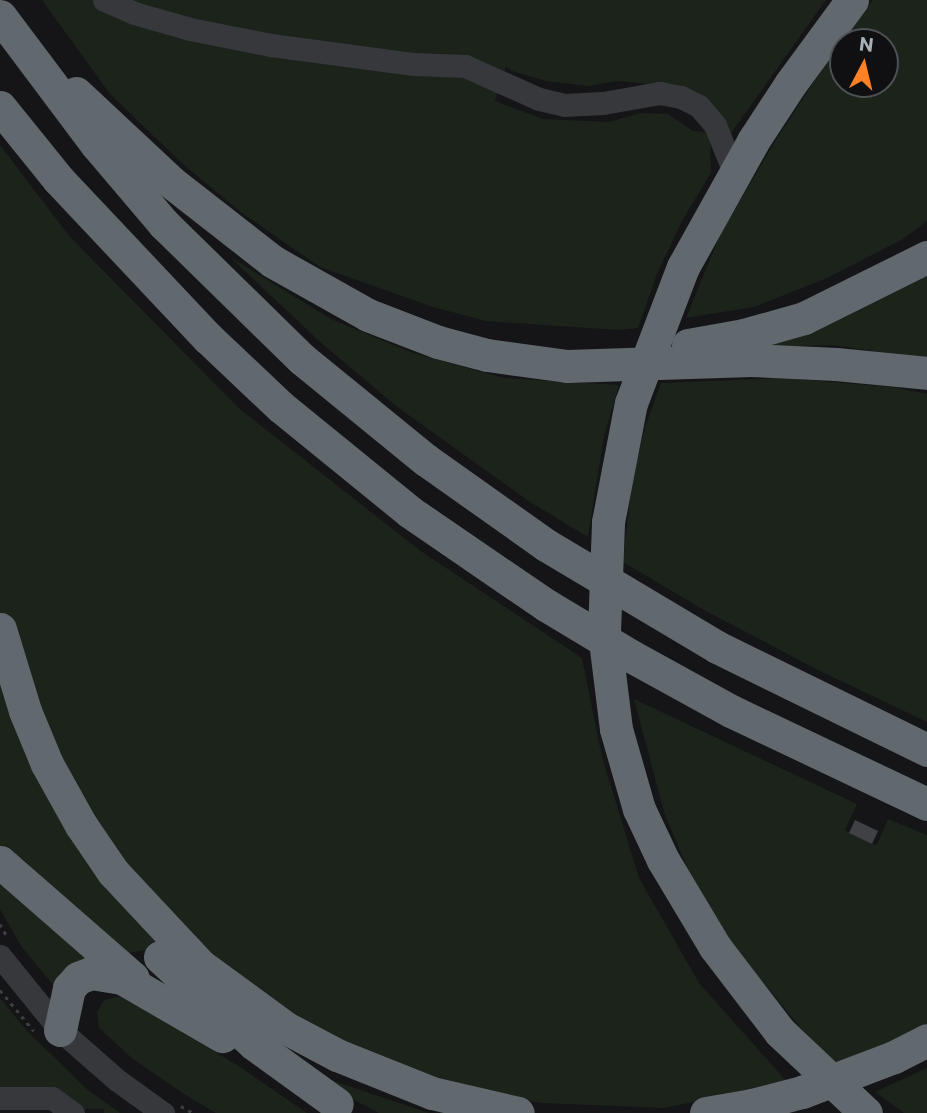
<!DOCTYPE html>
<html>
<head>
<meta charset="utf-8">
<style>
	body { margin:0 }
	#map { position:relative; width:927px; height:1113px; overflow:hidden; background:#151517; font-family:Commissioner,sans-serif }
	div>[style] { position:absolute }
	.green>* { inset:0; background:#1b231b }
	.building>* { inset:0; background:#3f4144 }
	.path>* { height:2.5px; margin-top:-1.25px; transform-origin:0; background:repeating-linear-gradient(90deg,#3c4044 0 3.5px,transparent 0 8.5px) }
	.minor>* { height:23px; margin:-11.5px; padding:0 11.5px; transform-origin:11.5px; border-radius:11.5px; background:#36383c }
	.highway>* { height:33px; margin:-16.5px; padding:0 16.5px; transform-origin:16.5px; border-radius:16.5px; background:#61686e }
	.highway-bridge>* { height:33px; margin:-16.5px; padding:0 16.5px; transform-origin:16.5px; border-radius:16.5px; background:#61686e }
	span { translate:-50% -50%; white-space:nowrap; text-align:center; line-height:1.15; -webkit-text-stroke:7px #101012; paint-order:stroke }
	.north { position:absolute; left:829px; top:28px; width:70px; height:70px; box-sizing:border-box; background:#101012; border:2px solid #4c5054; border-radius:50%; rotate:7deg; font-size:19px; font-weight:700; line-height:28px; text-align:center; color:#a6b0b8 }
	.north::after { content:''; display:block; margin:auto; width:24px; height:32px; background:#ff8125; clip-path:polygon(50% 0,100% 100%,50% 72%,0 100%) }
</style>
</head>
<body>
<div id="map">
	<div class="green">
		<div style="clip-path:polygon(42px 0,826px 0,729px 136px,651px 84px,616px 81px,589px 86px,546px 81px,512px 71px,506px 66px,495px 101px,543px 119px,609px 122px,641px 113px,668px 114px,693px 131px,710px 133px,711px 173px,682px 221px,657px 274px,638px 328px,618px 330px,486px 321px,433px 307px,320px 267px,242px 213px,185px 166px,110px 94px)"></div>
		<div style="clip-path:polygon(evenodd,873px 0,927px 0,927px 221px,903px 239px,827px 278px,754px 307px,686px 318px,720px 235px,774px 143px,839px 43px,873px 0,843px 42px,885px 42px,885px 84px,843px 84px,843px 42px)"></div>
		<div style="clip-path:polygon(0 145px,70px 237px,241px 410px,422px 552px,582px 658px,602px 757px,639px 878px,699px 983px,788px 1083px,664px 1108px,542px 1103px,430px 1083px,307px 1033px,191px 943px,121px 954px,23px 859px,0 847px)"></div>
		<div style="clip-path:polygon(230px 257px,331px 319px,413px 353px,504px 378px,619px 385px,604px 436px,588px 537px,530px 502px,396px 406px,318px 340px)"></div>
		<div style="clip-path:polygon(927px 271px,927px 359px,832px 345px,712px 349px)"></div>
		<div style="clip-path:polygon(783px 378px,893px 387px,927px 394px,927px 722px,818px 670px,702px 609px,623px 562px,632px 482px,645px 427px,661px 383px)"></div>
		<div style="clip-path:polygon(634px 699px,857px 804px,845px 830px,872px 844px,877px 845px,888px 819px,927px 835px,927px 1024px,840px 1067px,814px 1044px,731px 943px,694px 884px,664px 812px)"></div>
		<div style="clip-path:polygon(0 879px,89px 958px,54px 986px,21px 946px,0 909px)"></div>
		<div style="clip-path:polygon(121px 996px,237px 1065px,307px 1113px,216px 1113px,184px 1094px,133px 1059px,99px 1028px,97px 1012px,104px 1000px)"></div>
		<div style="clip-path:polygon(0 998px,27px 1031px,88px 1090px,120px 1113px,104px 1113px,104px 1109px,80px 1109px,0 1092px)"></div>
		<div style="clip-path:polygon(292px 1067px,429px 1113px,379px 1113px)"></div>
		<div style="clip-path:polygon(927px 1068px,927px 1113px,904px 1113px,875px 1092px)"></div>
	</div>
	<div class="building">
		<div style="clip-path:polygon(855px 820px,878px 831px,872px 844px,849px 833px)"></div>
	</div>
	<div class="path">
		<div style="left:0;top:924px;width:14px;rotate:60deg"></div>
		<div style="left:0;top:990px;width:53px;rotate:50.3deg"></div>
		<div style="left:181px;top:1106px;width:14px;rotate:30deg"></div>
	</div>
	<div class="minor">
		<div style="left:104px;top:0;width:33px;rotate:23deg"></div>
		<div style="left:134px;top:13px;width:58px;rotate:15.9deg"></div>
		<div style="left:190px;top:29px;width:83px;rotate:11.2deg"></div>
		<div style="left:271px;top:45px;width:144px;rotate:7.6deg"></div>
		<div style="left:414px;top:64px;width:51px;rotate:2.2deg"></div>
		<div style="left:465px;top:66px;width:81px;rotate:24deg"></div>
		<div style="left:539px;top:99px;width:26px;rotate:13deg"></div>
		<div style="left:564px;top:105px;width:39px;rotate:-3deg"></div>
		<div style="left:603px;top:103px;width:58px;rotate:-10deg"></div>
		<div style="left:660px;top:93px;width:21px;rotate:11deg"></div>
		<div style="left:681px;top:97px;width:20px;rotate:27deg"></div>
		<div style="left:699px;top:106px;width:25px;rotate:50deg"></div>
		<div style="left:715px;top:125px;width:51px;rotate:68deg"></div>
		<div style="left:0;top:956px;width:95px;rotate:51deg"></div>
		<div style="left:60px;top:1030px;width:76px;rotate:41.3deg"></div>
		<div style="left:117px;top:1080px;width:57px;rotate:35.7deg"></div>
		<div style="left:0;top:1098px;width:52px"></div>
		<div style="left:52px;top:1098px;width:26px;rotate:36deg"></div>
	</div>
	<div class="highway">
		<div style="left:0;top:16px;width:161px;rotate:53.1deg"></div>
		<div style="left:97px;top:145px;width:104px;rotate:49.7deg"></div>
		<div style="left:164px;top:224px;width:193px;rotate:44.4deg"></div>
		<div style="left:302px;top:359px;width:160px;rotate:39.2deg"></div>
		<div style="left:426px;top:460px;width:147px;rotate:35.3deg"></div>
		<div style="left:546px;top:545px;width:199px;rotate:30.8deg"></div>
		<div style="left:717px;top:647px;width:234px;rotate:26.1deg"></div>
		<div style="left:76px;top:93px;width:130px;rotate:43.1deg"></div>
		<div style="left:171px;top:182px;width:128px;rotate:38deg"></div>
		<div style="left:272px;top:261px;width:110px;rotate:29.4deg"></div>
		<div style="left:368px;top:315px;width:75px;rotate:21.1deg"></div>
		<div style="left:438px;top:342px;width:51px;rotate:14.9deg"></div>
		<div style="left:487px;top:355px;width:81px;rotate:7.8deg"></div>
		<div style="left:567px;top:366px;width:184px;rotate:-1.9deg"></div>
		<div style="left:751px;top:360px;width:85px;rotate:2.7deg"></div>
		<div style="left:836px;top:364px;width:91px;rotate:5.6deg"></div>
		<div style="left:0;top:107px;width:92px;rotate:51.1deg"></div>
		<div style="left:58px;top:179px;width:219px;rotate:46.7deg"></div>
		<div style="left:208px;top:338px;width:100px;rotate:43.4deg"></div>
		<div style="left:281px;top:407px;width:166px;rotate:39.1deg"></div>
		<div style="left:410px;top:512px;width:165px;rotate:34.4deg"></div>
		<div style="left:546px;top:605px;width:99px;rotate:31deg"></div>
		<div style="left:631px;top:656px;width:114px;rotate:28.8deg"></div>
		<div style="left:731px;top:711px;width:217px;rotate:25.4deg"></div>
		<div style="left:683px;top:267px;width:144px;rotate:-60.9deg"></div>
		<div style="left:753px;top:141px;width:69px;rotate:-56.8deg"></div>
		<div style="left:791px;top:83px;width:103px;rotate:-53.7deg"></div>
		<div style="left:688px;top:345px;width:57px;rotate:-10.1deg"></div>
		<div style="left:744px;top:335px;width:62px;rotate:-15.8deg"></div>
		<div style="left:804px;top:318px;width:137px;rotate:-26.4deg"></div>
		<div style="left:0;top:629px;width:86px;rotate:73deg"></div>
		<div style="left:25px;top:711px;width:57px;rotate:67.5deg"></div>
		<div style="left:47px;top:764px;width:70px;rotate:60.9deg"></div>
		<div style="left:81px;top:825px;width:57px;rotate:55.8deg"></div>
		<div style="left:113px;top:872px;width:127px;rotate:46.9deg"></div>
		<div style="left:200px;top:965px;width:107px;rotate:36.2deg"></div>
		<div style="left:286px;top:1028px;width:58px;rotate:27.9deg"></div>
		<div style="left:337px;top:1055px;width:102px;rotate:21.8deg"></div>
		<div style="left:432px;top:1093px;width:88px;rotate:13.1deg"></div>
		<div style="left:616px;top:729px;width:83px;rotate:74deg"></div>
		<div style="left:639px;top:809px;width:56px;rotate:64.8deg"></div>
		<div style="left:663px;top:860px;width:101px;rotate:59.1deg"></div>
		<div style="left:715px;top:947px;width:107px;rotate:52.6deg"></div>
		<div style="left:780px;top:1032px;width:118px;rotate:43.3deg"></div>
		<div style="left:0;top:862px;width:176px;rotate:41.1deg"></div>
		<div style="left:160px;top:957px;width:128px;rotate:42.8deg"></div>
		<div style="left:254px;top:1044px;width:102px;rotate:35.9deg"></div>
		<div style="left:60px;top:1030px;width:43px;rotate:-77.9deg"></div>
		<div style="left:69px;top:988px;width:13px;rotate:-48deg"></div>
		<div style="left:78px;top:978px;width:14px;rotate:-21deg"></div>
		<div style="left:91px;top:973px;width:31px;rotate:9deg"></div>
		<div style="left:122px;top:978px;width:116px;rotate:30.1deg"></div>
		<div style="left:894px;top:1057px;width:37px;rotate:-27deg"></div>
		<div style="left:706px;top:1113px;width:47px;rotate:-9.9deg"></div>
	</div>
	<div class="highway-bridge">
		<div style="left:616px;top:729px;width:98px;rotate:-97.1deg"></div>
		<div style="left:604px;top:632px;width:110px;rotate:-87.9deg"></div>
		<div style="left:608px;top:522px;width:121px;rotate:-79.1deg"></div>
		<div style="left:631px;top:403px;width:146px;rotate:-69.1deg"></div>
		<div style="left:752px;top:1105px;width:52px;rotate:-14.6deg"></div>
		<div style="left:802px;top:1092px;width:98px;rotate:-20.8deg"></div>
	</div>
	<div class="north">N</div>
</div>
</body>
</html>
